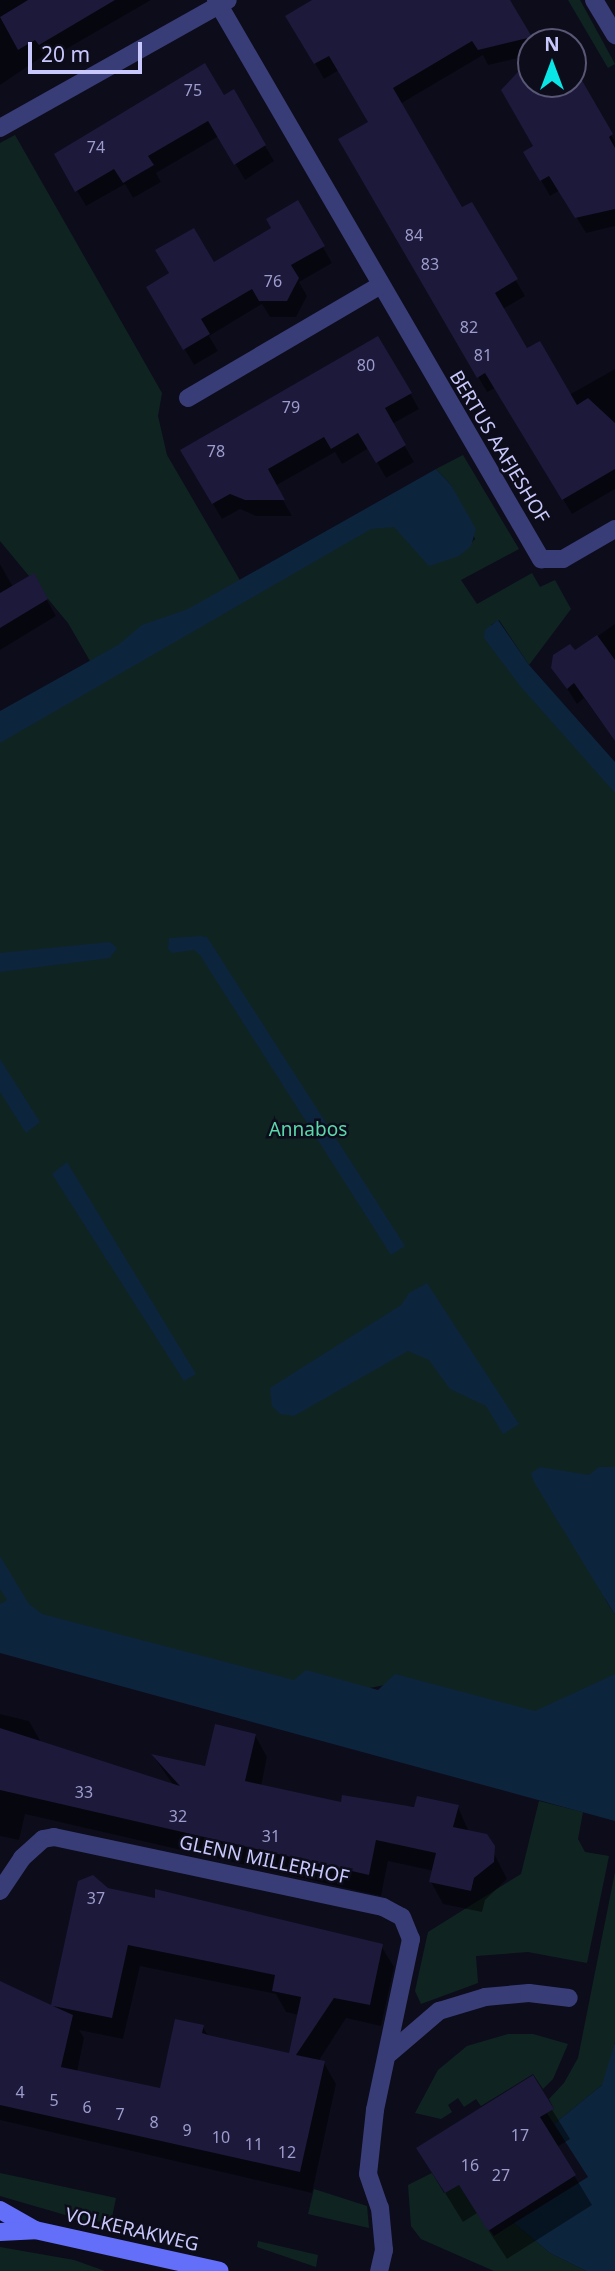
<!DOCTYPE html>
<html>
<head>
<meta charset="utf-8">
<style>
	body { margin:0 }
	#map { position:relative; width:615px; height:2271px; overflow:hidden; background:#0d0c1b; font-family:"Noto Sans",sans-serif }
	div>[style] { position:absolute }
	.green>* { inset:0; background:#0f2421 }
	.water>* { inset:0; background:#0d243d }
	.shadow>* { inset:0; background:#0007 }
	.building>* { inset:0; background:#1c193b }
	.street>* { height:18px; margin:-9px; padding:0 9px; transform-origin:9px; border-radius:9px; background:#383d78 }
	.secondary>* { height:18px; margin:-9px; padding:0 9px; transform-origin:9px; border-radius:9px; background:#636ff8 }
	span { translate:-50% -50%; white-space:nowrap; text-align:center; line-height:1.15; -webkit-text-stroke:5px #0d0c1b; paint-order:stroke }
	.number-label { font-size:16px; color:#9d9ccc }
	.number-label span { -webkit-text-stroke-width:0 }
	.street-label { font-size:19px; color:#c8c8fd }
	.park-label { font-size:19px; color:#59d8ab }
	.north { position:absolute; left:517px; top:28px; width:70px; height:70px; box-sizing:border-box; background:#0d0c1b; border:2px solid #585775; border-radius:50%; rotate:0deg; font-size:19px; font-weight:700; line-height:28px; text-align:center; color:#c8c8fd }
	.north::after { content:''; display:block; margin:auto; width:24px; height:32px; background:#0ae6e5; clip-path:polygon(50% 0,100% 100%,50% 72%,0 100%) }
	.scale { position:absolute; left:28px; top:42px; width:114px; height:32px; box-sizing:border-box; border:4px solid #c8c8fd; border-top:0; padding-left:9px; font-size:21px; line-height:24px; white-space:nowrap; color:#c8c8fd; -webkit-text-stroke:5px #0d0c1b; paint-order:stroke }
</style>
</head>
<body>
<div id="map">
	<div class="green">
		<div style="clip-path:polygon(568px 0,580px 0,615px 64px,608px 68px)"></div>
		<div style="clip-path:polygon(15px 135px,162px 393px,158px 416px,167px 455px,241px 582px,407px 499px,459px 556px,475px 539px,451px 485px,436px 469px,463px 455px,519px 549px,461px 580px,477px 604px,532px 573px,540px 587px,555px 580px,571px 609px,529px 665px,499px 620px,491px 625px,615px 778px,615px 1483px,605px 1599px,615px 1615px,615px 1685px,536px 1712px,385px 1685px,323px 1697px,0 1613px,0 725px,97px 657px,90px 661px,68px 623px,0 541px,0 143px)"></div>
		<div style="clip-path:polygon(539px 1801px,583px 1812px,578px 1839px,585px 1852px,609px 1856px,587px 1963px,528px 1952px,476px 1956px,478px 1983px,421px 2004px,415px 1991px,428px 1932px,521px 1874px)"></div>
		<div style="clip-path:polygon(615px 1872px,615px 2042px,608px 2075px,602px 2085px,554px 2124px,547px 2113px,554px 2109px,549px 2099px,564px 2083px,578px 2058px)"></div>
		<div style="clip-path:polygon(508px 2034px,533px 2034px,568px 2044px,553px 2079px,543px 2089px,533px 2074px,481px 2106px,476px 2099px,464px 2107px,458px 2098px,448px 2105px,452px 2112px,441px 2119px,415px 2113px,438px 2070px,467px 2046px)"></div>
		<div style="clip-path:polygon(0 2173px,116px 2198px,111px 2222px,86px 2221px,0 2196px)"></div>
		<div style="clip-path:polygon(432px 2173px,444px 2193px,459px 2184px,494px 2236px,514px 2223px,550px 2253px,586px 2271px,494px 2271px,421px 2239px,411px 2226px,408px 2185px)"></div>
		<div style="clip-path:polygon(314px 2189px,367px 2206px,369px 2228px,308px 2214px)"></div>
		<div style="clip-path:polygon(258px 2241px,318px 2255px,316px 2267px,257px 2247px)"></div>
		<div style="clip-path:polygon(0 2247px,74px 2260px,105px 2271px,0 2271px)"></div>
	</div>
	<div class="water">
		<div style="clip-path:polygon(436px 469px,451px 485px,476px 529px,471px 546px,459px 556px,429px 566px,394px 527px,371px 529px,0 743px,0 711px,118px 645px,142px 625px,188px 609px)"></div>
		<div style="clip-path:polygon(498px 620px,529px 665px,615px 762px,615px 793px,521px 687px,484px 638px,485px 630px)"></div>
		<div style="clip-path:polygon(200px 936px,207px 937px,405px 1246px,391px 1255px,200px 955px,194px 950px,172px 953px,168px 949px,169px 938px)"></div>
		<div style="clip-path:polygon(110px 942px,117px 948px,110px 958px,0 972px,0 953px)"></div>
		<div style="clip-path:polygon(0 1059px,40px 1122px,26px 1133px,0 1092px)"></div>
		<div style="clip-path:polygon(67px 1162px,196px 1374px,184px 1381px,52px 1174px)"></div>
		<div style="clip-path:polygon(427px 1283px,519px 1424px,503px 1434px,486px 1406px,450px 1389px,429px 1360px,408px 1351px,294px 1416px,280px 1414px,272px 1406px,270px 1388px,401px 1305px,409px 1293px)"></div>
		<div style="clip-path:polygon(540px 1467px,589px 1475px,599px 1467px,615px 1467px,615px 1615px,534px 1482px,531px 1473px)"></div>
		<div style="clip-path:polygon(0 1556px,29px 1604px,42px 1614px,294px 1680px,306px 1670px,378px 1690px,395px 1674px,535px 1711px,615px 1674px,615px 1821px,0 1653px,0 1604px,7px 1600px,0 1589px)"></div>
		<div style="clip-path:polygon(615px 2042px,615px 2271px,586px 2271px,550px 2253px,514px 2223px,588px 2177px,554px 2124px,602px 2085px)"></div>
	</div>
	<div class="shadow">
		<div style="clip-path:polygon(0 0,151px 0,49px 59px,46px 54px,0 85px)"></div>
		<div style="clip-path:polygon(316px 0,508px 0,532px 42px,531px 55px,488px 65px,483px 55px,400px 104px,461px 210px,471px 204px,525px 296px,503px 309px,527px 350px,569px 395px,615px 369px,615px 489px,572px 514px,495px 388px,487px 392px,341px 140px,370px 123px,339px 70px,324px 79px,288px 16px)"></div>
		<div style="clip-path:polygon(554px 36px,558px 42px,549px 42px)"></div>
		<div style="clip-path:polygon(531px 61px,531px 84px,573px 84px,573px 69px,615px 142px,615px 226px,586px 233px,560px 190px,550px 196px,525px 152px,535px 147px,503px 90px)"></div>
		<div style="clip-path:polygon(233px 92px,274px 161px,245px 180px,219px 136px,156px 173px,161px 182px,133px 198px,125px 184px,86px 206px,56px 155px)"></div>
		<div style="clip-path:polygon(297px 202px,332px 263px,299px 282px,307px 296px,296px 317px,270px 317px,262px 304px,209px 336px,218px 351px,194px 365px,149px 288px,213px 264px,273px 229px)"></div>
		<div style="clip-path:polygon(378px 338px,419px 409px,392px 424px,414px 462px,386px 478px,369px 448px,342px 464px,335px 452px,275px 486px,292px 516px,256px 516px,240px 509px,222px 519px,182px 451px)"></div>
		<div style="clip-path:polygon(0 564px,13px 587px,33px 576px,56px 616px,0 650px)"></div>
		<div style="clip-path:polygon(615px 624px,615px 728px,609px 732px,584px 698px,577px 704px,553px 667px)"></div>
		<div style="clip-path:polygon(0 1714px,29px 1721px,42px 1744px,174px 1786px,154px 1757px,207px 1768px,255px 1735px,267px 1757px,261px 1786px,342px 1805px,458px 1807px,469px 1832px,485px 1836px,507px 1879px,485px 1900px,482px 1912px,443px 1904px,431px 1882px,434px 1871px,388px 1861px,381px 1896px,25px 1814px,19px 1840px,0 1836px)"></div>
		<div style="clip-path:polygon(evenodd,107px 1890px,381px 1946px,394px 1967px,381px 2026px,346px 2018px,318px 2062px,324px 2063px,336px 2084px,312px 2193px,0 2120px,0 1983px,52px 2007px,107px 1890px,140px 1966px,276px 1994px,286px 2012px,299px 2015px,291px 2055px,209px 2037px,202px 2026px,161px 2090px,77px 2072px,84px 2038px,79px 2030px,123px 2039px,140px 1966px)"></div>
		<div style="clip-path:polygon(532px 2077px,570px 2139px,557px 2147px,592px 2205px,507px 2259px,477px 2213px,463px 2222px,418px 2149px)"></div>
	</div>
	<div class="building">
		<div style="clip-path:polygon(28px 0,115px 0,39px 45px,35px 40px,18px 50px,0 17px)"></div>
		<div style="clip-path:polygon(312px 0,510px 0,532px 37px,478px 50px,472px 41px,393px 88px,462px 207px,472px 202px,518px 279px,495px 293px,527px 348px,540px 341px,577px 405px,588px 398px,615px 423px,615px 469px,562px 500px,485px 373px,477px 378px,338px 139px,368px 122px,329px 56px,314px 64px,285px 16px)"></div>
		<div style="clip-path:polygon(531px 58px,531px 84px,573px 84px,573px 65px,613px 134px,609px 137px,615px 148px,615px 209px,575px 218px,549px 176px,540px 181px,523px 152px,533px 146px,501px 90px)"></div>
		<div style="clip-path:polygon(205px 63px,224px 95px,234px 89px,266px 145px,234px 165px,208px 121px,148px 156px,154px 165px,123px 183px,114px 169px,75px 192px,54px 154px)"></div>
		<div style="clip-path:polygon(298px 200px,325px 246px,291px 265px,299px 278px,287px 301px,259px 301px,252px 289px,201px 319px,210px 334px,183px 350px,146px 287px,169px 273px,155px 250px,194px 228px,214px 262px,271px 228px,266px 219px)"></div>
		<div style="clip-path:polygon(378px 336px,412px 393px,385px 408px,406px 445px,376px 463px,358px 433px,331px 449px,324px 437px,268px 469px,285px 500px,245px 500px,230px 494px,212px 504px,180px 450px)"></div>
		<div style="clip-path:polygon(34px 573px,48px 599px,0 628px,0 593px)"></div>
		<div style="clip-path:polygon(597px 635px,615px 660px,615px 741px,574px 683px,567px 689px,551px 668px,553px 655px,570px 644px,575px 650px)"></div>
		<div style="clip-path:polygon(215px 1724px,256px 1734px,245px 1781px,341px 1802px,342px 1795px,414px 1807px,417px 1796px,459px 1805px,453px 1827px,487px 1834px,495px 1846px,494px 1862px,474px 1878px,471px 1891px,429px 1882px,436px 1853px,376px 1840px,369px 1875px,0 1790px,0 1728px,180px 1786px,151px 1754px,205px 1766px)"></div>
		<div style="clip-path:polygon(evenodd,93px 1875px,108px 1888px,155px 1898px,155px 1889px,383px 1944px,370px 2005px,334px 1998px,296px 2055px,325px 2061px,300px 2172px,0 2105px,0 1981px,51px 2005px,78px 1881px,93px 1875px,128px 1945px,275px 1975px,272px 1991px,301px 1997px,289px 2053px,208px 2035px,202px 2033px,204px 2025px,175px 2019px,160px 2088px,61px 2067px,73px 2015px,53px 2006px,112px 2018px,128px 1945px)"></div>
		<div style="clip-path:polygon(533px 2075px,554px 2109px,540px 2117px,576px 2175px,488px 2231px,459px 2185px,445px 2193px,416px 2148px)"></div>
	</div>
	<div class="street">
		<div style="left:216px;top:0;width:647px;rotate:59.83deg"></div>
		<div style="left:541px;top:559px;width:22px"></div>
		<div style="left:563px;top:559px;width:60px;rotate:-30deg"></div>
		<div style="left:594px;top:0;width:41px;rotate:59deg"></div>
		<div style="left:0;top:128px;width:261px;rotate:-29.3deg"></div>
		<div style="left:188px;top:398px;width:221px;rotate:-30.4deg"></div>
		<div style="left:0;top:1891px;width:40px;rotate:-56deg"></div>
		<div style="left:22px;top:1858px;width:28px;rotate:-42deg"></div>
		<div style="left:43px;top:1839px;width:11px;rotate:-10deg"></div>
		<div style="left:54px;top:1837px;width:336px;rotate:12deg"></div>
		<div style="left:383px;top:1907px;width:21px;rotate:28deg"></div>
		<div style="left:402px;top:1917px;width:24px;rotate:68deg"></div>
		<div style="left:411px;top:1939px;width:175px;rotate:101.9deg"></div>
		<div style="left:375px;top:2110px;width:64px;rotate:96.2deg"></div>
		<div style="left:368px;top:2174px;width:36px;rotate:71deg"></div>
		<div style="left:380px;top:2208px;width:42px;rotate:84.6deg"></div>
		<div style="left:384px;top:2250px;width:22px;rotate:103deg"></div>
		<div style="left:390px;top:2053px;width:65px;rotate:-40.6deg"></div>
		<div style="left:439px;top:2011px;width:48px;rotate:-16.9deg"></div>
		<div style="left:485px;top:1997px;width:44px;rotate:-5.2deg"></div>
		<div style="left:529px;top:1993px;width:40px;rotate:7.1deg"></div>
	</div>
	<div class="secondary">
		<div style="left:0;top:2210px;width:40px;rotate:29.7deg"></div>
		<div style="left:0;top:2232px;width:35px;rotate:-3deg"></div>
		<div style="left:35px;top:2230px;width:189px;rotate:12.5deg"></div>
	</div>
	<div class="number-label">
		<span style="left:193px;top:90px">75</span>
		<span style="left:96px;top:147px">74</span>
		<span style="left:414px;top:235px">84</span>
		<span style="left:430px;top:264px">83</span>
		<span style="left:273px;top:281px">76</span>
		<span style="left:469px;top:327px">82</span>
		<span style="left:483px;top:355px">81</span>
		<span style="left:366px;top:365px">80</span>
		<span style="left:291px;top:407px">79</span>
		<span style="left:216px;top:451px">78</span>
		<span style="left:84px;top:1792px">33</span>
		<span style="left:178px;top:1816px">32</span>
		<span style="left:271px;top:1836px">31</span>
		<span style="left:96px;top:1898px">37</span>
		<span style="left:20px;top:2092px">4</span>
		<span style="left:54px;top:2100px">5</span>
		<span style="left:87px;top:2107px">6</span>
		<span style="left:120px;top:2114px">7</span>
		<span style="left:154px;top:2122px">8</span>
		<span style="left:187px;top:2130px">9</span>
		<span style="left:520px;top:2135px">17</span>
		<span style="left:221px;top:2137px">10</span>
		<span style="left:254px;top:2144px">11</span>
		<span style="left:287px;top:2152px">12</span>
		<span style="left:470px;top:2165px">16</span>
		<span style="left:501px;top:2175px">27</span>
	</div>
	<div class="street-label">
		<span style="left:499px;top:447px;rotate:59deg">BERTUS AAFJESHOF</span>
		<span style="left:264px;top:1860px;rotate:12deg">GLENN MILLERHOF</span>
		<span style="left:132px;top:2230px;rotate:13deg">VOLKERAKWEG</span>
	</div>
	<div class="park-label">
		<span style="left:308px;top:1130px">Annabos</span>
	</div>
	<div class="north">N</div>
	<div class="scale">20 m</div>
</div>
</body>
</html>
